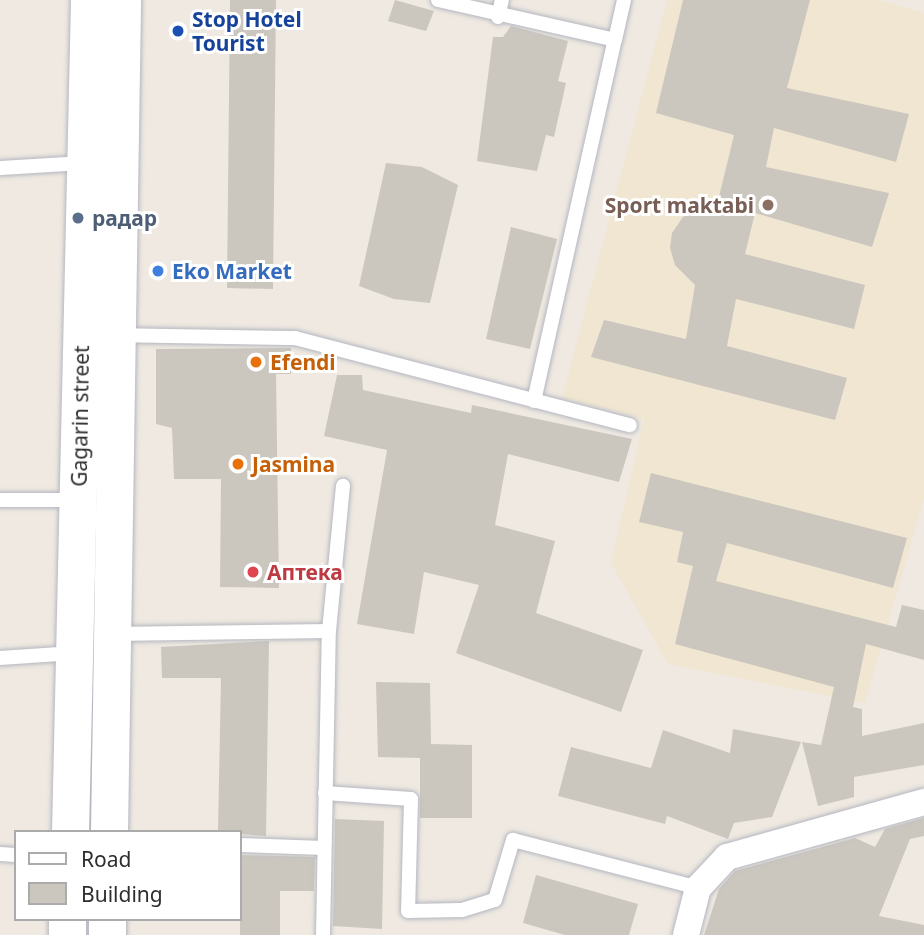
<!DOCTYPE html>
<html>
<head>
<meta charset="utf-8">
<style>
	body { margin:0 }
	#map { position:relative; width:924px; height:935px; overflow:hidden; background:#efe9e1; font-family:"Noto Sans",sans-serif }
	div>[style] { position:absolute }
	.education>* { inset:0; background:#f0e6d1 }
	.building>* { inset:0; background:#cbc7bf }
	.roads { filter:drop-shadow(0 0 2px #b4b7c1) drop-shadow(0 0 2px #b4b7c1) }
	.service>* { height:14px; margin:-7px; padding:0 7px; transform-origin:7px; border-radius:7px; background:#fff }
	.minor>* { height:26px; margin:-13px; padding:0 13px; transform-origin:13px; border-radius:13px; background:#fff }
	.secondary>* { height:37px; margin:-18.5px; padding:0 18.5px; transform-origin:18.5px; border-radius:18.5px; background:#fff }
	.dots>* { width:19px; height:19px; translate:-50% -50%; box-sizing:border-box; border:4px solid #fff; border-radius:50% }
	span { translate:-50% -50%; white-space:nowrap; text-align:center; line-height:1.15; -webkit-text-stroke:6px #fff; paint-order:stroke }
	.transit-label { font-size:21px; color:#164399; font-weight:700 }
	.left { translate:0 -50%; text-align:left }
	.education-label { font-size:21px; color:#785e54; font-weight:700 }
	.right { translate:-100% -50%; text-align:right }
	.service-label { font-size:21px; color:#4e5e75; font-weight:700 }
	.shop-label { font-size:21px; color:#366cbe; font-weight:700 }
	.food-label { font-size:21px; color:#c56008; font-weight:700 }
	.street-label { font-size:21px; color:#2e2e2e }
	.health-label { font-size:21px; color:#be3a42; font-weight:700 }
	.legend { position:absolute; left:14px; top:830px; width:228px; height:91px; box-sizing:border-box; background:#fff; border:2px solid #ababab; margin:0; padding:9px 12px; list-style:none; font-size:21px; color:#2e2e2e }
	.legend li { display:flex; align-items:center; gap:14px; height:35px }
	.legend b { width:35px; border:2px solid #ababab }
</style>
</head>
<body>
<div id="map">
	<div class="education">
		<div style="clip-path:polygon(667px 0,878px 0,924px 13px,924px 498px,865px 703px,668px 664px,611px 563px,644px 419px,562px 398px)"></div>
	</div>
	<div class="building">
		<div style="clip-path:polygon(230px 0,276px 0,273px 289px,227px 288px)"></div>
		<div style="clip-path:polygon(395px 0,434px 11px,426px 31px,388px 21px)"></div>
		<div style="clip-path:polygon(683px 0,810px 0,787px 88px,909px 114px,896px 162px,774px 128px,766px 167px,889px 193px,872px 247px,755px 213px,745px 254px,865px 285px,854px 329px,736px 299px,727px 346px,847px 378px,835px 420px,591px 357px,604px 320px,686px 339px,695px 285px,675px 265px,670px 248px,672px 233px,683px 217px,698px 209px,716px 209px,734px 135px,656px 113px)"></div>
		<div style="clip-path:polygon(511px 26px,568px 41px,558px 81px,566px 83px,554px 137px,546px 135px,537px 171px,477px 161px,493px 37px,503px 37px)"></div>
		<div style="clip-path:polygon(386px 163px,422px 167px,458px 185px,430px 303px,394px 299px,359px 286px)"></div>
		<div style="clip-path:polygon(511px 227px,557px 239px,530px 349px,486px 339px)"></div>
		<div style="clip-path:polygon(291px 348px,291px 374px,276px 374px,279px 588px,220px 587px,221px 479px,174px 479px,172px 428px,156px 424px,156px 349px)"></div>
		<div style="clip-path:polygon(337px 375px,362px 375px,363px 390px,471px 413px,472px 405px,632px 439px,619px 482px,508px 454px,495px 525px,555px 541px,536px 613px,643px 650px,621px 712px,456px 653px,479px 585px,424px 572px,414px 634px,357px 624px,387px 450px,324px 436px)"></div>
		<div style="clip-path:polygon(651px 473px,907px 538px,893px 588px,727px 543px,716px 581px,896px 627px,902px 605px,924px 610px,924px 660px,866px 644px,853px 707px,862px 709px,862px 736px,924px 723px,924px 765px,854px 777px,854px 797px,818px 806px,802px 742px,821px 745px,834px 687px,675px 644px,693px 566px,677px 562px,683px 532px,639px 522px)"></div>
		<div style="clip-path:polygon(269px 641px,266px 836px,218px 832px,221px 678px,162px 678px,161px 647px)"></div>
		<div style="clip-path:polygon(376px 682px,430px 683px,431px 744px,472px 745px,472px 818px,420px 818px,420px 758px,378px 757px)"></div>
		<div style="clip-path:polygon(733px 729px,801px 742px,772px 817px,734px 823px,728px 839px,667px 816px,665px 824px,558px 796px,571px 747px,651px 768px,663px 730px,730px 753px)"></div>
		<div style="clip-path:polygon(924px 818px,924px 836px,910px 839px,879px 916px,924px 925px,924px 935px,704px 935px,719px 889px,735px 871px,855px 838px,875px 847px,885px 829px)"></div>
		<div style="clip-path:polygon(335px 819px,384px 821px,382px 929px,333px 926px)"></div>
		<div style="clip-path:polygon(240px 855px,315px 857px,314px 891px,280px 891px,280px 935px,240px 935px)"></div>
		<div style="clip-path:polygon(536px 875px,638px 904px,629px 935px,565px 935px,523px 923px)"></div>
	</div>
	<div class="roads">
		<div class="service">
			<div style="left:438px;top:0;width:181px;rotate:12.7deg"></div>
			<div style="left:615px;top:40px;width:41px;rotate:-77.3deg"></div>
			<div style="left:498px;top:17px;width:17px;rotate:-77deg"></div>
			<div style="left:0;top:168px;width:84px;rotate:-3.4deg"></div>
			<div style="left:117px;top:335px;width:178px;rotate:1deg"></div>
			<div style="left:295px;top:338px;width:346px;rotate:14.6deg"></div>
			<div style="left:534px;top:401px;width:370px;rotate:-77.4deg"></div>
			<div style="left:0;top:500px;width:77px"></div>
			<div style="left:111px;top:634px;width:218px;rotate:-0.8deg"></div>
			<div style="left:0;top:658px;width:74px;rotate:-3.9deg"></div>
			<div style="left:325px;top:793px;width:86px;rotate:4deg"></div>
			<div style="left:411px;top:799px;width:112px;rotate:91.5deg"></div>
			<div style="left:408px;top:911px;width:54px;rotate:-1.1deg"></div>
			<div style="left:462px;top:910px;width:34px;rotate:-17deg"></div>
			<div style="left:495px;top:900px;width:63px;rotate:-73.3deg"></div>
			<div style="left:513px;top:840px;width:191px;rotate:14.5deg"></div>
			<div style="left:240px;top:845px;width:84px;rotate:2deg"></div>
			<div style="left:0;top:854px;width:16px;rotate:4deg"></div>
			<div style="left:323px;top:935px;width:304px;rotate:-88.9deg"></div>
			<div style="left:329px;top:631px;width:146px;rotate:-84.5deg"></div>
		</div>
		<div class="minor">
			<div style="left:686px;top:935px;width:49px;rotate:-75.7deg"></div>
			<div style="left:698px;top:888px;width:42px;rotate:-46.9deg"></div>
			<div style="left:727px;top:857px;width:205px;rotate:-15.6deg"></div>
		</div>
		<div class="secondary">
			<div style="left:70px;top:832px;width:832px;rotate:-88.69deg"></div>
			<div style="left:109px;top:832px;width:832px;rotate:-89.1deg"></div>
			<div style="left:67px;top:935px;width:16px;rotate:-90deg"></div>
			<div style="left:107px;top:935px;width:16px;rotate:-90deg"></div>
		</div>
	</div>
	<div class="dots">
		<div style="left:178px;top:31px;background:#1a4fb4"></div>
		<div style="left:768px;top:205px;background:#8d6e63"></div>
		<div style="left:78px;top:218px;background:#5c6f8a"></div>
		<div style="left:158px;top:271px;background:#3f7fe0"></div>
		<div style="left:256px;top:362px;background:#e8710a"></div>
		<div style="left:238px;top:464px;background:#e8710a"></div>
		<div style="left:253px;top:572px;background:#e0444e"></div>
	</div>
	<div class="transit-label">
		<span class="left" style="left:192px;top:31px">Stop Hotel<br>Tourist</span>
	</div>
	<div class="education-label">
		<span class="right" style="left:754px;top:205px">Sport maktabi</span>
	</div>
	<div class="service-label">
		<span class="left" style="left:92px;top:218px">радар</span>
	</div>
	<div class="shop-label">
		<span class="left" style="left:172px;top:271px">Eko Market</span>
	</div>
	<div class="food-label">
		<span class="left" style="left:270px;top:362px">Efendi</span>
		<span class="left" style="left:252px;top:464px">Jasmina</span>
	</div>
	<div class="street-label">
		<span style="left:80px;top:416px;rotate:-89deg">Gagarin street</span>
	</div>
	<div class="health-label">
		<span class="left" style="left:267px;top:572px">Аптека</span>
	</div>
	<ul class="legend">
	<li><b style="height:9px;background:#fff"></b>Road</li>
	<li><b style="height:19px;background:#cbc7bf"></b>Building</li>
	</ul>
</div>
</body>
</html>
